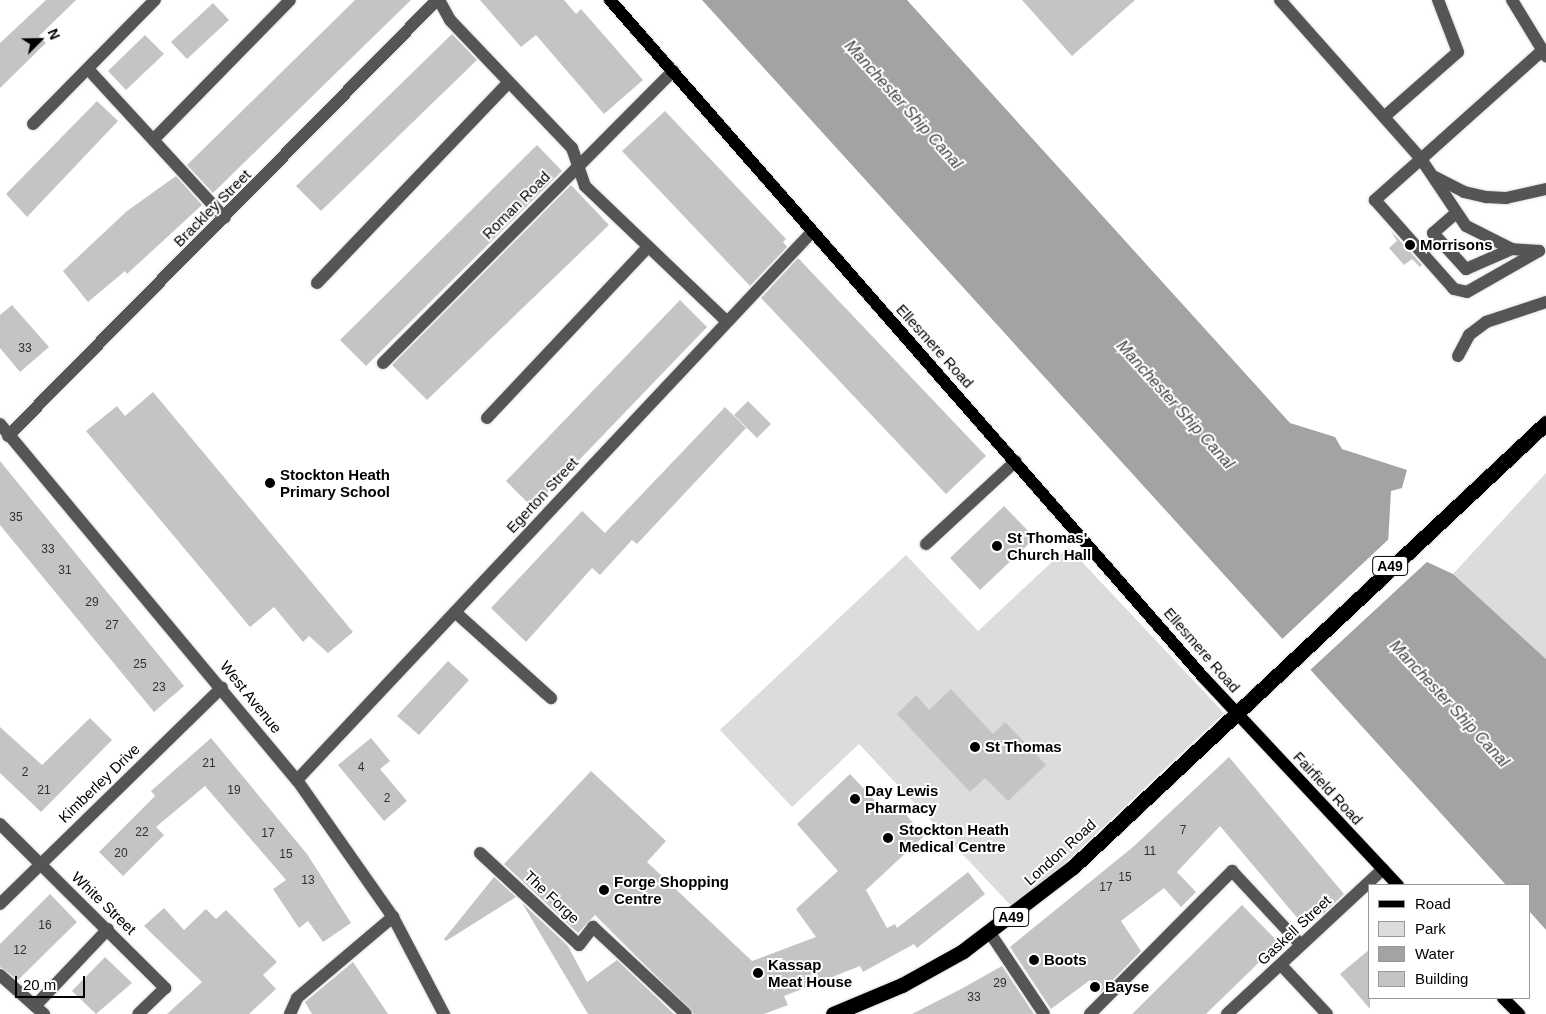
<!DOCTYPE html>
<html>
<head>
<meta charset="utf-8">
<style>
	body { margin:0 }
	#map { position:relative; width:1546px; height:1014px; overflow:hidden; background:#fff; font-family:Arial,sans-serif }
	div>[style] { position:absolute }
	.green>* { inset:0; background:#dcdcdc }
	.water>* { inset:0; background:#a3a3a3 }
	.pier>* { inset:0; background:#fff }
	.building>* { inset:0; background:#c4c4c4 }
	.roads { filter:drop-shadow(0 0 1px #dbdbdb) drop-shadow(0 0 1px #dbdbdb) }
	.minor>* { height:12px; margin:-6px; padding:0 6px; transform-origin:6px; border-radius:6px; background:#555 }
	.major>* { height:12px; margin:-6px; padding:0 6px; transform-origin:6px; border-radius:6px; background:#000 }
	.highway>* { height:15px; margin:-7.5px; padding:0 7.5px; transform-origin:7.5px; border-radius:7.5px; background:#000 }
	.dots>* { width:14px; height:14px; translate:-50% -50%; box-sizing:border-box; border:2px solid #fff; border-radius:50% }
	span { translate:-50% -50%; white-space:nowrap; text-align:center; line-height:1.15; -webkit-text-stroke:4px #fff; paint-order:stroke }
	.number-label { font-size:12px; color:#313131 }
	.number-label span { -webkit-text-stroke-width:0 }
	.shield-label span { padding:1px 4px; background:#fff; border:1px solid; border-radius:4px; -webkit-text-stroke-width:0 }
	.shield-label { font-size:14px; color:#000; font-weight:700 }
	.street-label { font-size:15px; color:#000 }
	.poi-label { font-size:15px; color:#000; font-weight:700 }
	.left { translate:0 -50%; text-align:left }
	.water-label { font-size:16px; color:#444; font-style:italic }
	.legend { position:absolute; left:1368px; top:884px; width:162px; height:115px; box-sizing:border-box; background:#fff; border:1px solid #999; margin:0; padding:6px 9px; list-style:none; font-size:15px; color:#000 }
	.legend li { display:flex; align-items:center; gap:10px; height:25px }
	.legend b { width:25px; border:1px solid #999 }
	.north { position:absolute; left:15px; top:15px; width:50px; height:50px; -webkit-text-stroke:4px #fff; paint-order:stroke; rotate:67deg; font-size:14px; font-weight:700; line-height:20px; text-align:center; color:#000 }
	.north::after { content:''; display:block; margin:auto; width:18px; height:22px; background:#000; clip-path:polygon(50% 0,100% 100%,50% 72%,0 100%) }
	.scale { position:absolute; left:15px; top:976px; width:70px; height:22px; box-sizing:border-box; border:2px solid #000; border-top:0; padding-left:6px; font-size:15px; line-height:18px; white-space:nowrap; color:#000; -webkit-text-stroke:4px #fff; paint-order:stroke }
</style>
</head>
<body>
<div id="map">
	<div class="green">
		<div style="clip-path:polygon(1546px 473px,1546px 659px,1453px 574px)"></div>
		<div style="clip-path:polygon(1068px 547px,1224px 713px,1015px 910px,859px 744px,792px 807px,720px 730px,906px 555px,978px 631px)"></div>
	</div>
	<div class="water">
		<div style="clip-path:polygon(702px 0,907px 0,1290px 423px,1335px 437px,1342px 449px,1407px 470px,1402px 488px,1391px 491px,1388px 544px,1453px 574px,1546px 659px,1546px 930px,1530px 912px,1530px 885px,1506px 885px)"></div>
	</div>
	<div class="pier">
		<div style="clip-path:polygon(1391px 537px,1391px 542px,1429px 560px,1308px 672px,1280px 641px)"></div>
	</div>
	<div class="building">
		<div style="clip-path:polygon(46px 0,76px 0,39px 36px,46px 43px,0 88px,0 43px)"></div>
		<div style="clip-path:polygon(355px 0,411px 0,213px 193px,187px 165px)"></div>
		<div style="clip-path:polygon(480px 0,564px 0,576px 14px,581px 9px,643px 80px,604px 114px,536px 35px,521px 47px)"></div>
		<div style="clip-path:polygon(1022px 0,1135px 0,1072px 56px)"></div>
		<div style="clip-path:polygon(213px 3px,229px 20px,187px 59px,171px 42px)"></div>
		<div style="clip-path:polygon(452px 34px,477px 60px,321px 211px,296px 186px)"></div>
		<div style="clip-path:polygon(145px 35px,164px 54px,126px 90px,108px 71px)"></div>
		<div style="clip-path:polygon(97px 101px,118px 121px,27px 217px,6px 194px)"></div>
		<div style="clip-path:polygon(665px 111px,786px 239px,783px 242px,787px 247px,750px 286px,622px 151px)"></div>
		<div style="clip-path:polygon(537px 145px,562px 171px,366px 366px,340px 340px)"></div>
		<div style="clip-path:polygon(176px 176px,202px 205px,127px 274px,125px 271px,88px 302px,63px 271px,127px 211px)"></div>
		<div style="clip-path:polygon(571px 185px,609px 225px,427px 400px,392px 365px)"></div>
		<div style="clip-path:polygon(1391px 231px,1422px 265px,1420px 267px,1412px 259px,1404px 265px,1389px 248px,1397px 241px)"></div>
		<div style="clip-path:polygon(798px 258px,986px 456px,946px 494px,761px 298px)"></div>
		<div style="clip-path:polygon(680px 300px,707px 327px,533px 508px,506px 481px)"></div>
		<div style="clip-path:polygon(12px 305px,49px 347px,20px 372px,0 348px,0 315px)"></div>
		<div style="clip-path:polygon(153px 392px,353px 632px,328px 653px,309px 636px,303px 642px,274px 607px,250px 627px,86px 431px,117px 406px,125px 416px)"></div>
		<div style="clip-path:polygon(748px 401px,771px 424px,757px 438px,734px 415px)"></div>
		<div style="clip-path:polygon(725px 407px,746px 428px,637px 544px,632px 540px,600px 575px,592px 568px,526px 642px,491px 608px,582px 511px,605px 533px)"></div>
		<div style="clip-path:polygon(0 461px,184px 686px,154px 712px,0 525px)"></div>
		<div style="clip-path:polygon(1004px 506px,1035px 538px,980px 590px,950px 558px)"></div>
		<div style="clip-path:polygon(448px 661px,469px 680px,419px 735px,397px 716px)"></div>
		<div style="clip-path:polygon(951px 689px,993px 734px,1005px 722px,1046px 765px,1008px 801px,985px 778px,970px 792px,897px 714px,916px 695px,929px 710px)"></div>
		<div style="clip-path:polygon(90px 718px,112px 740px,41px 812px,0 773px,0 727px,42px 765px)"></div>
		<div style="clip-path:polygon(211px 738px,307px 854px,351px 923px,323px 942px,308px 921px,299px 928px,273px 889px,286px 880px,205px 786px,156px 827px,164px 835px,123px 876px,99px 852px,155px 796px,151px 791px)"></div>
		<div style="clip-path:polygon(371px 738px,390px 761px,380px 769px,407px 801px,384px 821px,338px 765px)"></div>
		<div style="clip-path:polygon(1229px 757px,1344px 894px,1323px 914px,1316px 906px,1299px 920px,1220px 826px,1177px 872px,1196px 892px,1181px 907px,1164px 888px,1121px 921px,1141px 951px,1100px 993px,1090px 980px,1051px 1009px,1010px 947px,1133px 847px)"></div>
		<div style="clip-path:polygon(591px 771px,666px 841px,647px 862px,752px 961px,816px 937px,796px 909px,838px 871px,797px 824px,850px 774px,887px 813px,898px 805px,924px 836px,866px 890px,887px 928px,895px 924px,897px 928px,968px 872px,985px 894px,917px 948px,914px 944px,863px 972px,860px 966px,784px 996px,788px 1005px,764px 1014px,694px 1014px,595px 915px,578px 933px,504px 864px)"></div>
		<div style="clip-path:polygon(494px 877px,516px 897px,446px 941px,444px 939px)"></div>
		<div style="clip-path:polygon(50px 894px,77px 922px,18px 980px,0 967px,0 944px)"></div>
		<div style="clip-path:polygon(522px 903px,568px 946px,587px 982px,617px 960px,674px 1014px,588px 1014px)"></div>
		<div style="clip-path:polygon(1242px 905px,1279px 943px,1206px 1014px,1132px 1014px)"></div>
		<div style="clip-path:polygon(164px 908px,184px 930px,206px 909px,216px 919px,226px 910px,277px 962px,263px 975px,276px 989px,249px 1014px,167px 1014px,202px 982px,144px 926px)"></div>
		<div style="clip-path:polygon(1370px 949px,1370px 1009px,1340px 974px)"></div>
		<div style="clip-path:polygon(105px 957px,132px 983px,96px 1014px,72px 991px)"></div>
		<div style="clip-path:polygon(353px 962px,388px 1014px,312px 1014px,305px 1002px)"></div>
		<div style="clip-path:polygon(1002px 966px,1034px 1014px,912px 1014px,961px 989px)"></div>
	</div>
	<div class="roads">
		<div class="minor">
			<div style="left:439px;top:0;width:23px;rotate:61deg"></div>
			<div style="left:450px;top:20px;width:177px;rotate:46.4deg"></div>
			<div style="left:572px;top:148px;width:40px;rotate:71.1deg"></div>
			<div style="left:585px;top:186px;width:194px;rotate:43.7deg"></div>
			<div style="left:1280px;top:0;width:213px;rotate:48.4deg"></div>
			<div style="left:1421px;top:159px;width:62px;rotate:138.3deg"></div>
			<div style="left:1375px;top:200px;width:119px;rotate:48.4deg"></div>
			<div style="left:1454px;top:289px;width:13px;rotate:13deg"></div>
			<div style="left:1467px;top:292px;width:83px;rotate:-29.7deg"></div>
			<div style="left:1512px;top:0;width:66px;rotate:58.7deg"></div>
			<div style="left:88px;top:69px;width:202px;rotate:47.4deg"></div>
			<div style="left:1384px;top:117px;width:98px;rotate:-41.3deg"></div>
			<div style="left:1458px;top:52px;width:56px;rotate:-111deg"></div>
			<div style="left:33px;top:124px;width:174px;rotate:-45.5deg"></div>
			<div style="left:154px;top:139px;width:194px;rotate:-45.6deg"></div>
			<div style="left:1435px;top:177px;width:33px;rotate:27deg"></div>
			<div style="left:1464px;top:192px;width:23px;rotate:13deg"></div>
			<div style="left:1486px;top:197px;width:20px;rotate:3deg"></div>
			<div style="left:1506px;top:198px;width:41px;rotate:-12.7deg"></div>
			<div style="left:1455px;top:214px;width:29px;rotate:139deg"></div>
			<div style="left:1433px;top:233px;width:49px;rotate:47.5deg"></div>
			<div style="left:1466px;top:269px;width:50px;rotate:-23.5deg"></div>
			<div style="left:1539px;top:251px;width:27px;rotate:-176deg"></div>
			<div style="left:1512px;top:249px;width:51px;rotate:-153.4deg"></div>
			<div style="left:1466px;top:226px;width:81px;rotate:-123.9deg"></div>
			<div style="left:1421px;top:159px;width:162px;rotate:-41.8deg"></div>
			<div style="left:317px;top:283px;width:278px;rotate:-46.3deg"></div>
			<div style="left:1458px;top:356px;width:24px;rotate:-62deg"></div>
			<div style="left:1469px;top:335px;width:21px;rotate:-37deg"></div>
			<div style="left:1486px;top:322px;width:63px;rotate:-18.4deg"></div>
			<div style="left:383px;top:363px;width:412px;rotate:-45.2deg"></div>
			<div style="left:487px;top:418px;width:235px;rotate:-46.7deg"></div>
			<div style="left:0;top:424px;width:464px;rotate:50.2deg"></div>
			<div style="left:297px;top:780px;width:167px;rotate:55deg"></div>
			<div style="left:393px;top:917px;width:110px;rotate:62.3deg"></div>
			<div style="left:8px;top:436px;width:612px;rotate:-45.46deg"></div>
			<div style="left:926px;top:544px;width:122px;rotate:-42.7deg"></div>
			<div style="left:455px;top:612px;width:129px;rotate:41.9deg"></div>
			<div style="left:297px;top:780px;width:752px;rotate:-46.78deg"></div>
			<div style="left:0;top:824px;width:233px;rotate:44.8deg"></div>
			<div style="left:165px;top:988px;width:37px;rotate:136deg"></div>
			<div style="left:480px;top:853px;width:135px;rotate:42.9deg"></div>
			<div style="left:579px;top:945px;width:23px;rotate:-52deg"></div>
			<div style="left:593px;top:927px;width:127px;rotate:43.1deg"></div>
			<div style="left:0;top:904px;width:310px;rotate:-44.3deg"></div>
			<div style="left:990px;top:933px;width:97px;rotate:56.3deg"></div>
			<div style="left:1281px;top:965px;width:67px;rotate:46.8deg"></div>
			<div style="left:0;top:975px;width:59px;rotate:41.6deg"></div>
			<div style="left:35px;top:1006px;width:106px;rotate:-46.5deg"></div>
			<div style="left:290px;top:1014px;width:17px;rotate:-66deg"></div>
			<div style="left:297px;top:998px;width:126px;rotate:-40.2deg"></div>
			<div style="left:1090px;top:1014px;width:202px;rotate:-45.2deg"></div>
			<div style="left:1232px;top:871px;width:101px;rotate:47deg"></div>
			<div style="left:1227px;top:1014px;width:213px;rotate:-42.9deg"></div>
		</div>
		<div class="major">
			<div style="left:610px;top:0;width:901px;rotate:48.78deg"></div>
			<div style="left:1204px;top:678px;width:284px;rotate:46.9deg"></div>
			<div style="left:1503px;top:998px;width:23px;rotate:45deg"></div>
		</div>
		<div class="highway">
			<div style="left:833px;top:1014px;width:75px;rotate:-22.8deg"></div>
			<div style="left:902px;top:985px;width:70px;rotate:-29.1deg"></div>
			<div style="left:963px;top:951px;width:138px;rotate:-37.4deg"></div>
			<div style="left:1073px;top:867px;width:649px;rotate:-43.19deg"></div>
		</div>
	</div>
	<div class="dots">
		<div style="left:1410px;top:245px;background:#000"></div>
		<div style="left:270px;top:483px;background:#000"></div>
		<div style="left:997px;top:546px;background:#000"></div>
		<div style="left:975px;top:747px;background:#000"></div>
		<div style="left:855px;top:799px;background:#000"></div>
		<div style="left:888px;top:838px;background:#000"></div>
		<div style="left:604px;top:890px;background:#000"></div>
		<div style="left:1034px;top:960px;background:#000"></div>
		<div style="left:758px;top:973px;background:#000"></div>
		<div style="left:1095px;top:987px;background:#000"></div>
	</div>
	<div class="number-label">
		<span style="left:25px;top:349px">33</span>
		<span style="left:16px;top:518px">35</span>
		<span style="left:48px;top:550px">33</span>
		<span style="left:65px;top:571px">31</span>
		<span style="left:92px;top:603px">29</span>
		<span style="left:112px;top:626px">27</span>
		<span style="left:140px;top:665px">25</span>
		<span style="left:159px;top:688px">23</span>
		<span style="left:209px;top:764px">21</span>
		<span style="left:361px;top:768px">4</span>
		<span style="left:25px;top:773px">2</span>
		<span style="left:44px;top:791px">21</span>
		<span style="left:234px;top:791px">19</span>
		<span style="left:387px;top:799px">2</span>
		<span style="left:1183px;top:831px">7</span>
		<span style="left:142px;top:833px">22</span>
		<span style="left:268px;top:834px">17</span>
		<span style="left:1150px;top:852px">11</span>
		<span style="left:121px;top:854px">20</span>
		<span style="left:286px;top:855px">15</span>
		<span style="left:1125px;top:878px">15</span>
		<span style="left:308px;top:881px">13</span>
		<span style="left:1106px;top:888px">17</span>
		<span style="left:45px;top:926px">16</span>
		<span style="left:20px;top:951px">12</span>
		<span style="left:1000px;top:984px">29</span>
		<span style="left:974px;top:998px">33</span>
	</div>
	<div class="shield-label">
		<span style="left:1390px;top:566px">A49</span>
		<span style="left:1011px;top:917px">A49</span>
	</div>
	<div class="street-label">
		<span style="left:516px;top:205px;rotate:-45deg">Roman Road</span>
		<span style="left:212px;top:208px;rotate:-45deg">Brackley Street</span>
		<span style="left:935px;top:346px;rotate:48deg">Ellesmere Road</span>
		<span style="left:542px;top:495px;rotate:-47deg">Egerton Street</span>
		<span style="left:1202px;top:650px;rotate:49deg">Ellesmere Road</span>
		<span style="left:251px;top:697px;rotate:51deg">West Avenue</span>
		<span style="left:99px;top:783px;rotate:-44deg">Kimberley Drive</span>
		<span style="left:1328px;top:788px;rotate:47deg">Fairfield Road</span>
		<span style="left:1060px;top:852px;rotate:-42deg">London Road</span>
		<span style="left:552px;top:897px;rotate:43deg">The Forge</span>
		<span style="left:104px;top:903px;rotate:44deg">White Street</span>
		<span style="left:1294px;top:930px;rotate:-43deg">Gaskell Street</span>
	</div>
	<div class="poi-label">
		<span class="left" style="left:1420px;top:245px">Morrisons</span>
		<span class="left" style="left:280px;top:483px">Stockton Heath<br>Primary School</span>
		<span class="left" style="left:1007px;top:546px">St Thomas'<br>Church Hall</span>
		<span class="left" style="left:985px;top:747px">St Thomas</span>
		<span class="left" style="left:865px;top:799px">Day Lewis<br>Pharmacy</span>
		<span class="left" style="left:899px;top:838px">Stockton Heath<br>Medical Centre</span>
		<span class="left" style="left:614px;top:890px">Forge Shopping<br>Centre</span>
		<span class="left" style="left:1044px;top:960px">Boots</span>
		<span class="left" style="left:768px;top:973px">Kassap<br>Meat House</span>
		<span class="left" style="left:1105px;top:987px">Bayse</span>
	</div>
	<div class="water-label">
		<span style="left:903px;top:105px;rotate:48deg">Manchester Ship Canal</span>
		<span style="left:1175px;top:405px;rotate:48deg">Manchester Ship Canal</span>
		<span style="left:1449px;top:704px;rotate:47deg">Manchester Ship Canal</span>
	</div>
	<ul class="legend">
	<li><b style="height:6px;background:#000"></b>Road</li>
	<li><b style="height:14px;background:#dcdcdc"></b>Park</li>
	<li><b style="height:14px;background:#a3a3a3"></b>Water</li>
	<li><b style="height:14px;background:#c4c4c4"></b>Building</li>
	</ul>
	<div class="north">N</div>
	<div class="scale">20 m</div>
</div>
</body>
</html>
